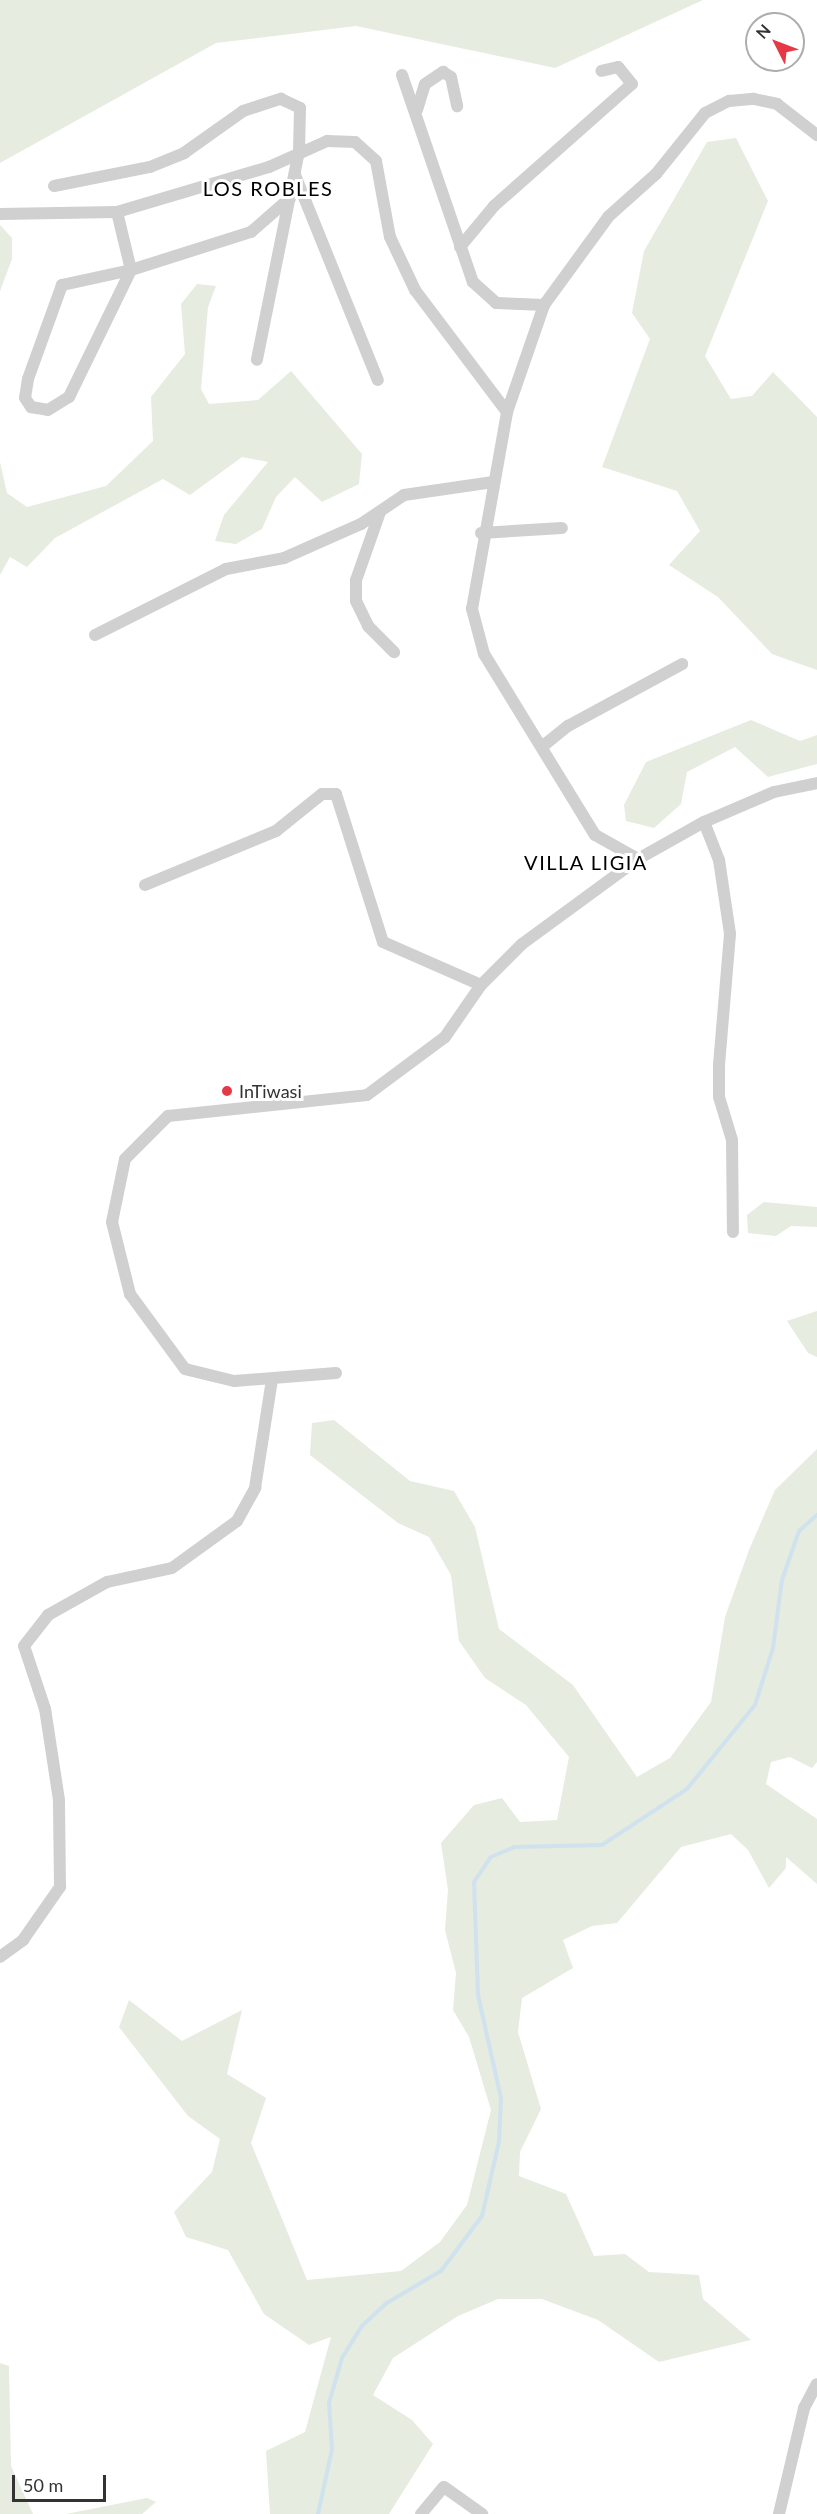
<!DOCTYPE html>
<html>
<head>
<meta charset="utf-8">
<style>
	body { margin:0 }
	#map { position:relative; width:817px; height:2514px; overflow:hidden; background:#fff; font-family:Lato,sans-serif }
	div>[style] { position:absolute }
	.green>* { inset:0; background:#e6ecdf }
	.stream>* { height:4px; margin:-2px; padding:0 2px; transform-origin:2px; border-radius:2px; background:#cfe2ee }
	.street>* { height:12px; margin:-6px; padding:0 6px; transform-origin:6px; border-radius:6px; background:#d0d0d0 }
	.dots>* { width:16px; height:16px; translate:-50% -50%; box-sizing:border-box; border:3px solid #fff; border-radius:50% }
	span { translate:-50% -50%; white-space:nowrap; text-align:center; line-height:1.15; -webkit-text-stroke:6px #fff; paint-order:stroke }
	.poi-label { font-size:18px; color:#333 }
	.left { translate:0 -50%; text-align:left }
	.neighbourhood-label { font-size:20px; color:#000; letter-spacing:1.5px }
	.north { position:absolute; left:745px; top:12px; width:60px; height:60px; box-sizing:border-box; background:#fff; border:2px solid #adadad; border-radius:50%; rotate:312deg; font-size:16px; font-weight:700; line-height:24px; text-align:center; color:#333 }
	.north::after { content:''; display:block; margin:auto; width:21px; height:27px; background:#e63946; clip-path:polygon(50% 0,100% 100%,50% 72%,0 100%) }
	.scale { position:absolute; left:12px; top:2475px; width:94px; height:27px; box-sizing:border-box; border:3px solid #333; border-top:0; padding-left:8px; font-size:18px; line-height:21px; white-space:nowrap; color:#333; -webkit-text-stroke:4px #fff; paint-order:stroke }
</style>
</head>
<body>
<div id="map">
	<div class="green">
		<div style="clip-path:polygon(0 0,703px 0,555px 68px,356px 26px,216px 43px,0 163px)"></div>
		<div style="clip-path:polygon(736px 138px,768px 201px,705px 356px,731px 399px,752px 396px,773px 372px,817px 417px,817px 670px,772px 654px,718px 597px,669px 565px,700px 531px,677px 491px,602px 467px,650px 339px,632px 313px,644px 251px,707px 142px)"></div>
		<div style="clip-path:polygon(0 225px,12px 238px,12px 259px,0 291px)"></div>
		<div style="clip-path:polygon(197px 284px,216px 286px,208px 307px,201px 389px,209px 404px,258px 400px,291px 371px,362px 454px,359px 484px,322px 502px,295px 477px,276px 497px,262px 529px,236px 544px,215px 541px,224px 515px,268px 462px,242px 457px,190px 495px,163px 479px,55px 538px,27px 567px,10px 557px,0 575px,0 462px,7px 493px,27px 507px,106px 486px,153px 441px,151px 397px,185px 354px,181px 304px)"></div>
		<div style="clip-path:polygon(751px 720px,800px 741px,817px 735px,817px 764px,768px 777px,735px 747px,687px 772px,681px 804px,654px 828px,626px 821px,624px 805px,646px 762px)"></div>
		<div style="clip-path:polygon(764px 1202px,817px 1207px,817px 1227px,791px 1226px,776px 1236px,748px 1233px,747px 1215px)"></div>
		<div style="clip-path:polygon(817px 1311px,817px 1357px,808px 1353px,787px 1321px)"></div>
		<div style="clip-path:polygon(334px 1420px,410px 1481px,454px 1491px,475px 1527px,499px 1629px,573px 1685px,637px 1777px,670px 1758px,711px 1702px,725px 1617px,749px 1550px,775px 1490px,817px 1449px,817px 1762px,812px 1768px,790px 1757px,771px 1762px,766px 1784px,817px 1819px,817px 1884px,786px 1857px,786px 1868px,769px 1888px,748px 1850px,731px 1834px,681px 1847px,617px 1923px,592px 1926px,563px 1940px,573px 1968px,522px 1998px,518px 2032px,541px 2109px,520px 2152px,519px 2176px,566px 2194px,594px 2256px,625px 2254px,649px 2272px,699px 2275px,703px 2299px,751px 2340px,659px 2362px,598px 2320px,542px 2299px,498px 2299px,458px 2316px,393px 2358px,373px 2395px,412px 2420px,433px 2444px,389px 2514px,270px 2514px,266px 2451px,305px 2432px,331px 2337px,309px 2345px,264px 2314px,228px 2250px,186px 2237px,174px 2212px,212px 2172px,220px 2139px,188px 2116px,119px 2027px,129px 2000px,182px 2041px,242px 2010px,227px 2074px,266px 2098px,251px 2143px,307px 2280px,401px 2271px,440px 2242px,467px 2205px,491px 2110px,469px 2037px,453px 2010px,456px 1973px,445px 1930px,448px 1890px,441px 1843px,474px 1805px,502px 1798px,520px 1822px,557px 1820px,569px 1757px,526px 1705px,485px 1678px,459px 1641px,451px 1575px,429px 1537px,398px 1523px,310px 1455px,312px 1423px)"></div>
		<div style="clip-path:polygon(0 2363px,9px 2366px,11px 2466px,33px 2514px,0 2514px)"></div>
		<div style="clip-path:polygon(147px 2498px,156px 2502px,142px 2514px,66px 2514px)"></div>
	</div>
	<div class="stream">
		<div style="left:318px;top:2514px;width:66px;rotate:-77.8deg"></div>
		<div style="left:332px;top:2449px;width:46px;rotate:-93.7deg"></div>
		<div style="left:329px;top:2403px;width:47px;rotate:-73.9deg"></div>
		<div style="left:342px;top:2358px;width:39px;rotate:-58deg"></div>
		<div style="left:363px;top:2325px;width:33px;rotate:-43deg"></div>
		<div style="left:387px;top:2303px;width:63px;rotate:-30.7deg"></div>
		<div style="left:441px;top:2271px;width:69px;rotate:-53.3deg"></div>
		<div style="left:482px;top:2216px;width:76px;rotate:-77.1deg"></div>
		<div style="left:499px;top:2142px;width:44px;rotate:-87.4deg"></div>
		<div style="left:501px;top:2098px;width:106px;rotate:-102.6deg"></div>
		<div style="left:478px;top:1995px;width:113px;rotate:-92deg"></div>
		<div style="left:474px;top:1882px;width:30px;rotate:-56deg"></div>
		<div style="left:491px;top:1857px;width:25px;rotate:-23deg"></div>
		<div style="left:514px;top:1847px;width:88px;rotate:-1.3deg"></div>
		<div style="left:602px;top:1845px;width:102px;rotate:-33.4deg"></div>
		<div style="left:687px;top:1789px;width:108px;rotate:-51deg"></div>
		<div style="left:755px;top:1705px;width:60px;rotate:-72.5deg"></div>
		<div style="left:773px;top:1648px;width:69px;rotate:-82.5deg"></div>
		<div style="left:782px;top:1580px;width:52px;rotate:-70.9deg"></div>
		<div style="left:799px;top:1531px;width:24px;rotate:-42deg"></div>
	</div>
	<div class="street">
		<div style="left:402px;top:75px;width:219px;rotate:71.1deg"></div>
		<div style="left:473px;top:282px;width:31px;rotate:42deg"></div>
		<div style="left:496px;top:303px;width:48px;rotate:2.4deg"></div>
		<div style="left:417px;top:110px;width:27px;rotate:-73deg"></div>
		<div style="left:425px;top:84px;width:22px;rotate:-34deg"></div>
		<div style="left:443px;top:72px;width:9px;rotate:32deg"></div>
		<div style="left:451px;top:77px;width:30px;rotate:78deg"></div>
		<div style="left:295px;top:175px;width:221px;rotate:68deg"></div>
		<div style="left:54px;top:186px;width:98px;rotate:-11.2deg"></div>
		<div style="left:150px;top:167px;width:37px;rotate:-22deg"></div>
		<div style="left:184px;top:153px;width:72px;rotate:-35.4deg"></div>
		<div style="left:243px;top:111px;width:40px;rotate:-18deg"></div>
		<div style="left:281px;top:99px;width:21px;rotate:25deg"></div>
		<div style="left:300px;top:108px;width:43px;rotate:91.3deg"></div>
		<div style="left:299px;top:151px;width:213px;rotate:101.4deg"></div>
		<div style="left:117px;top:212px;width:60px;rotate:76.4deg"></div>
		<div style="left:131px;top:270px;width:71px;rotate:167.7deg"></div>
		<div style="left:62px;top:285px;width:100px;rotate:109.9deg"></div>
		<div style="left:28px;top:379px;width:19px;rotate:99deg"></div>
		<div style="left:25px;top:398px;width:11px;rotate:56deg"></div>
		<div style="left:31px;top:407px;width:17px;rotate:10deg"></div>
		<div style="left:48px;top:410px;width:25px;rotate:-32deg"></div>
		<div style="left:69px;top:397px;width:141px;rotate:-64deg"></div>
		<div style="left:131px;top:270px;width:126px;rotate:-17.6deg"></div>
		<div style="left:251px;top:232px;width:52px;rotate:-41.1deg"></div>
		<div style="left:0;top:214px;width:117px;rotate:-1deg"></div>
		<div style="left:117px;top:212px;width:159px;rotate:-16.5deg"></div>
		<div style="left:269px;top:167px;width:64px;rotate:-24.1deg"></div>
		<div style="left:327px;top:141px;width:28px;rotate:2deg"></div>
		<div style="left:355px;top:142px;width:28px;rotate:42deg"></div>
		<div style="left:376px;top:161px;width:77px;rotate:79.6deg"></div>
		<div style="left:390px;top:237px;width:59px;rotate:64.7deg"></div>
		<div style="left:415px;top:290px;width:153px;rotate:53deg"></div>
		<div style="left:460px;top:247px;width:53px;rotate:-50.3deg"></div>
		<div style="left:494px;top:206px;width:184px;rotate:-41.5deg"></div>
		<div style="left:632px;top:84px;width:22px;rotate:-129deg"></div>
		<div style="left:618px;top:67px;width:17px;rotate:167deg"></div>
		<div style="left:380px;top:512px;width:72px;rotate:109.4deg"></div>
		<div style="left:356px;top:580px;width:21px;rotate:90deg"></div>
		<div style="left:356px;top:601px;width:28px;rotate:64deg"></div>
		<div style="left:368px;top:626px;width:37px;rotate:45deg"></div>
		<div style="left:481px;top:533px;width:81px;rotate:-3.5deg"></div>
		<div style="left:95px;top:635px;width:147px;rotate:-26.7deg"></div>
		<div style="left:226px;top:569px;width:59px;rotate:-10.7deg"></div>
		<div style="left:284px;top:558px;width:84px;rotate:-23.8deg"></div>
		<div style="left:361px;top:524px;width:52px;rotate:-34deg"></div>
		<div style="left:404px;top:495px;width:90px;rotate:-8.3deg"></div>
		<div style="left:543px;top:746px;width:32px;rotate:-39deg"></div>
		<div style="left:568px;top:726px;width:130px;rotate:-28.5deg"></div>
		<div style="left:704px;top:822px;width:41px;rotate:68.5deg"></div>
		<div style="left:719px;top:860px;width:75px;rotate:81.5deg"></div>
		<div style="left:730px;top:934px;width:130px;rotate:94.8deg"></div>
		<div style="left:719px;top:1064px;width:33px;rotate:90deg"></div>
		<div style="left:719px;top:1097px;width:45px;rotate:73.2deg"></div>
		<div style="left:732px;top:1140px;width:92px;rotate:89.4deg"></div>
		<div style="left:638px;top:859px;width:49px;rotate:-150.8deg"></div>
		<div style="left:595px;top:835px;width:212px;rotate:-121.5deg"></div>
		<div style="left:484px;top:654px;width:47px;rotate:-104.9deg"></div>
		<div style="left:472px;top:609px;width:200px;rotate:-79.9deg"></div>
		<div style="left:507px;top:412px;width:113px;rotate:-70.9deg"></div>
		<div style="left:544px;top:305px;width:110px;rotate:-53.9deg"></div>
		<div style="left:609px;top:216px;width:63px;rotate:-41.8deg"></div>
		<div style="left:656px;top:174px;width:78px;rotate:-51.2deg"></div>
		<div style="left:705px;top:113px;width:27px;rotate:-27deg"></div>
		<div style="left:729px;top:101px;width:25px;rotate:-5deg"></div>
		<div style="left:754px;top:99px;width:24px;rotate:12deg"></div>
		<div style="left:777px;top:104px;width:51px;rotate:37.8deg"></div>
		<div style="left:145px;top:885px;width:142px;rotate:-22.4deg"></div>
		<div style="left:276px;top:831px;width:59px;rotate:-38.8deg"></div>
		<div style="left:322px;top:794px;width:14px"></div>
		<div style="left:336px;top:794px;width:155px;rotate:72.4deg"></div>
		<div style="left:383px;top:942px;width:107px;rotate:23.7deg"></div>
		<div style="left:336px;top:1373px;width:102px;rotate:175.5deg"></div>
		<div style="left:234px;top:1381px;width:50px;rotate:-166.2deg"></div>
		<div style="left:185px;top:1369px;width:93px;rotate:-126.3deg"></div>
		<div style="left:130px;top:1294px;width:74px;rotate:-104deg"></div>
		<div style="left:112px;top:1222px;width:64px;rotate:-78.3deg"></div>
		<div style="left:125px;top:1159px;width:61px;rotate:-45deg"></div>
		<div style="left:168px;top:1116px;width:200px;rotate:-6deg"></div>
		<div style="left:367px;top:1095px;width:97px;rotate:-36.6deg"></div>
		<div style="left:445px;top:1037px;width:63px;rotate:-55.3deg"></div>
		<div style="left:481px;top:985px;width:58px;rotate:-45deg"></div>
		<div style="left:522px;top:944px;width:144px;rotate:-36.2deg"></div>
		<div style="left:638px;top:859px;width:76px;rotate:-29.3deg"></div>
		<div style="left:704px;top:822px;width:76px;rotate:-23.2deg"></div>
		<div style="left:774px;top:792px;width:44px;rotate:-11.8deg"></div>
		<div style="left:0;top:1957px;width:29px;rotate:-36deg"></div>
		<div style="left:23px;top:1940px;width:65px;rotate:-55.1deg"></div>
		<div style="left:60px;top:1887px;width:87px;rotate:-90.7deg"></div>
		<div style="left:59px;top:1800px;width:92px;rotate:-98.7deg"></div>
		<div style="left:45px;top:1709px;width:66px;rotate:-108.4deg"></div>
		<div style="left:24px;top:1646px;width:39px;rotate:-52deg"></div>
		<div style="left:48px;top:1615px;width:68px;rotate:-29.2deg"></div>
		<div style="left:107px;top:1582px;width:66px;rotate:-12.2deg"></div>
		<div style="left:172px;top:1568px;width:80px;rotate:-35.9deg"></div>
		<div style="left:237px;top:1521px;width:38px;rotate:-61deg"></div>
		<div style="left:255px;top:1488px;width:109px;rotate:-81.1deg"></div>
		<div style="left:421px;top:2514px;width:35px;rotate:-50deg"></div>
		<div style="left:444px;top:2487px;width:47px;rotate:35.4deg"></div>
		<div style="left:779px;top:2514px;width:109px;rotate:-76.7deg"></div>
		<div style="left:804px;top:2408px;width:27px;rotate:-62deg"></div>
	</div>
	<div class="dots">
		<div style="left:227px;top:1091px;background:#e63946"></div>
	</div>
	<div class="poi-label">
		<span class="left" style="left:239px;top:1091px">InTiwasi</span>
	</div>
	<div class="neighbourhood-label">
		<span style="left:268px;top:188px">LOS ROBLES</span>
		<span style="left:586px;top:862px">VILLA LIGIA</span>
	</div>
	<div class="north">N</div>
	<div class="scale">50 m</div>
</div>
</body>
</html>
